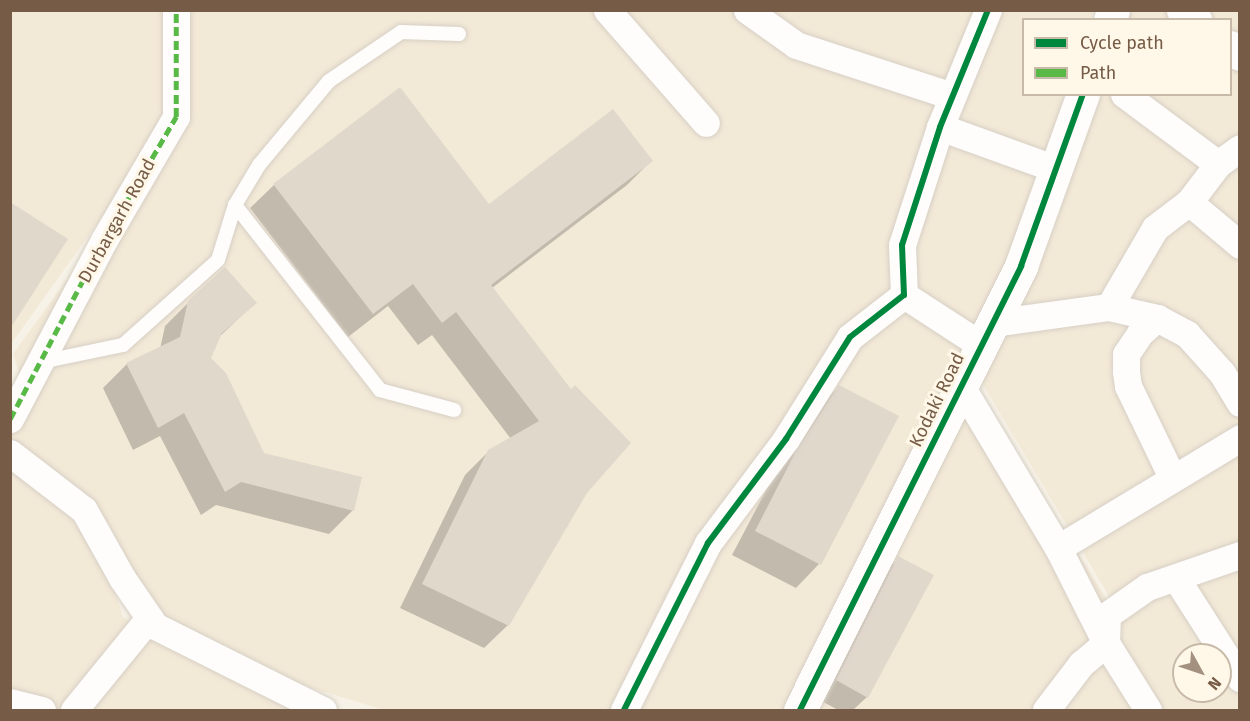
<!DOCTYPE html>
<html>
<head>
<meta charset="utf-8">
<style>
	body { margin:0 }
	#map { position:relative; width:1250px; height:721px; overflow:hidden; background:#f7f2e7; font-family:"Fira Sans",sans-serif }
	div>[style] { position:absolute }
	.residential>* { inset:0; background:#f3e9d7 }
	.shadow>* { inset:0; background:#0003 }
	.building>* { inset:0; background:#e1d8cc }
	.roads { filter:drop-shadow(0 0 2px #d6cfc5) drop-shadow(0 0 2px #d6cfc5) }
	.lane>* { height:14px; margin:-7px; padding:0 7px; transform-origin:7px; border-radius:7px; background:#fefdfb }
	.street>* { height:27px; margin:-13.5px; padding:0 13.5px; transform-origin:13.5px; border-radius:13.5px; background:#fefdfb }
	.secondary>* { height:33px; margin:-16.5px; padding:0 16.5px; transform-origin:16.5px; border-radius:16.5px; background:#fefdfb }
	.quiet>* { height:4.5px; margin-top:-2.25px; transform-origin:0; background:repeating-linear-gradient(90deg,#58b947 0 9px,transparent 0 13.5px) }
	.cycleway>* { height:6px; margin:-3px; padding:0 3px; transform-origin:3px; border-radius:3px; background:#00873e }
	span { translate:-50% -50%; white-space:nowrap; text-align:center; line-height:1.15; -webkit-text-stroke:6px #fff8e8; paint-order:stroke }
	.street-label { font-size:18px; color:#765c47 }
	.frame { position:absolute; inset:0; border:12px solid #765c47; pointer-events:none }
	.legend { position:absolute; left:1022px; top:18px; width:210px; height:78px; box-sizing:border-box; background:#fff8e8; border:2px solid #c8baa8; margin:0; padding:8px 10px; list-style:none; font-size:18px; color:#765c47 }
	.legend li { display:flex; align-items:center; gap:12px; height:30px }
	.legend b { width:30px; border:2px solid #c8baa8 }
	.north { position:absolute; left:1172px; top:643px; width:60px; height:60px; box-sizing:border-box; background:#fff8e8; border:2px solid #c8baa8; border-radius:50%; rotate:130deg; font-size:16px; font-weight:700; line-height:24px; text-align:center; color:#765c47 }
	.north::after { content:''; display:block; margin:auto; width:21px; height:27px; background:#a3907f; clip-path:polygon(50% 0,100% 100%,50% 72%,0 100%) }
</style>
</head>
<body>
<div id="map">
	<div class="residential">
		<div style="clip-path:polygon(11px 11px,173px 11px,181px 106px,11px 344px)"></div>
		<div style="clip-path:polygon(184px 11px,1093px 11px,1090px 19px,1024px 20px,1024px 94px,1065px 95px,964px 389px,804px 710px,384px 710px,236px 665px,137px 604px,110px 531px,11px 441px,10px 425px,29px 403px,13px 354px,191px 107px)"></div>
		<div style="clip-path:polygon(1124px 11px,1239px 11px,1239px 550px,1116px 608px,981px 381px,1095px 95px,1230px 94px,1230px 20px,1121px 19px)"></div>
		<div style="clip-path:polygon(evenodd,978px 389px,1116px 615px,1239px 555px,1239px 710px,815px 710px,978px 389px,1184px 655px,1220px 655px,1220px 691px,1184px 691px,1184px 655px)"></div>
		<div style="clip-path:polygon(10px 466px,98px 541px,123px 617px,230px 676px,335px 710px,11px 710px)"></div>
	</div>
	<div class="shadow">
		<div style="clip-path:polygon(651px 161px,627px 185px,492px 288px,585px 492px,508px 625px,484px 648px,400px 608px,465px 475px,489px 451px,511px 439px,432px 335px,418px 345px,388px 306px,348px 337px,250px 208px,274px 185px,489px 206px)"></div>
		<div style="clip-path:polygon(189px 302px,255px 303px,218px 338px,209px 358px,262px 455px,353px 510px,329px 534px,216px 505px,201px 515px,160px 436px,133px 450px,103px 388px,127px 364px,160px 349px,165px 326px)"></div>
		<div style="clip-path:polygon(839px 387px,897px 416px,819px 564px,796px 588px,732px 555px,773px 477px,815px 410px)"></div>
		<div style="clip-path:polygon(899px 558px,867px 697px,853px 710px,838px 710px,818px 699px,880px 577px)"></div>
	</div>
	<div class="building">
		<div style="clip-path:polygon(400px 87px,489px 204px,613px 109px,653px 161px,491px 285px,571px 389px,575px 385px,631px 443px,587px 493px,509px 626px,422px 584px,488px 450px,539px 421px,456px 312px,442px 323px,413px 284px,373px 314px,273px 184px)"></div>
		<div style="clip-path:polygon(10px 202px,68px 239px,10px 329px)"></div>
		<div style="clip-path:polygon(225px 267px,257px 303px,222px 333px,211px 358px,226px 373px,264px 453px,362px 477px,354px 511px,241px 482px,225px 492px,184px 413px,158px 428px,126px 363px,180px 337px,188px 301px)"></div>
		<div style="clip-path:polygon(839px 385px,899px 416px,821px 565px,755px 531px,796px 451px)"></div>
		<div style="clip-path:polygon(898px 556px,934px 575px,868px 698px,836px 680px)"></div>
	</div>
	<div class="roads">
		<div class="lane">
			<div style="left:235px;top:205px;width:235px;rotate:51.9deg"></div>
			<div style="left:380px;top:390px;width:77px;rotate:15.1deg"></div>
			<div style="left:41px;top:362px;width:84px;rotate:-11.7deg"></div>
			<div style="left:123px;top:345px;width:127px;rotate:-41.8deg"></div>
			<div style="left:218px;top:260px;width:58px;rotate:-72.8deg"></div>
			<div style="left:235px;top:205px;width:47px;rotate:-59deg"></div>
			<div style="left:259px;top:165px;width:109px;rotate:-50.2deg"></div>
			<div style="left:329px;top:81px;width:87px;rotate:-34.2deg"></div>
			<div style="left:401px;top:32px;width:58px;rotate:2deg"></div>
		</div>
		<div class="street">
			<div style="left:607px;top:10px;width:150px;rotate:48.8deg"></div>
			<div style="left:747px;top:10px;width:60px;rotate:35.5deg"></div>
			<div style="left:796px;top:45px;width:164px;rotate:18.1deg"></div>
			<div style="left:1124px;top:94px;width:117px;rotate:36.7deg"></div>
			<div style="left:940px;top:127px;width:123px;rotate:19.9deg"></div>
			<div style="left:1189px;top:202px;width:67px;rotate:40.1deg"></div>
			<div style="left:904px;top:295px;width:92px;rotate:33deg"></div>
			<div style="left:1157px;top:318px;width:34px;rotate:28deg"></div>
			<div style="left:1187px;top:334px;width:52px;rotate:48.1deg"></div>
			<div style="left:1222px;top:373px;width:35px;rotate:59deg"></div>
			<div style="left:992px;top:323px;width:118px;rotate:-7.8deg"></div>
			<div style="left:961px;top:386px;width:189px;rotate:59.1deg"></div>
			<div style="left:1058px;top:548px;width:106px;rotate:63.2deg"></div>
			<div style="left:1106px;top:643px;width:79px;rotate:57.9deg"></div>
			<div style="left:10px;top:419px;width:202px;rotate:-62.3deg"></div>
			<div style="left:104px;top:240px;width:143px;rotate:-59.7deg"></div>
			<div style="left:176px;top:117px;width:107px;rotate:-90deg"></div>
			<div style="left:10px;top:453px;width:93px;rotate:37.6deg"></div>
			<div style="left:84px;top:510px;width:78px;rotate:60.8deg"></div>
			<div style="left:122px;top:578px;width:58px;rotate:55.5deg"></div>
			<div style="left:155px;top:626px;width:188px;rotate:26.6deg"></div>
			<div style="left:1172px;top:477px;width:101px;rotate:-115.8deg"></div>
			<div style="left:1128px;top:386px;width:15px;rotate:-98deg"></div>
			<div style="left:1126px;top:371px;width:17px;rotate:-90deg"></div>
			<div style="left:1126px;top:354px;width:25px;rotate:-56deg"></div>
			<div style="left:1140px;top:333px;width:23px;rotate:-41deg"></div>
			<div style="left:1157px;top:318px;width:49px;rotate:-167.1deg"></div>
			<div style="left:1109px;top:307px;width:91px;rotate:-59.8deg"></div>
			<div style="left:1155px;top:228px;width:43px;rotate:-37.4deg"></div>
			<div style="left:1189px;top:202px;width:48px;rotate:-52.7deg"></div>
			<div style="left:1218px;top:164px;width:27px;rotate:-36deg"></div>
			<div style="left:1058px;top:548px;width:213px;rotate:-31.1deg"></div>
			<div style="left:1176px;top:578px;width:119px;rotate:57.4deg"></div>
			<div style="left:10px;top:702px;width:33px;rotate:14deg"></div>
			<div style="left:74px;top:710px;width:119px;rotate:-50.8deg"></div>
			<div style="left:624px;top:710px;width:187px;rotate:-63.3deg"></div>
			<div style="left:708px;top:543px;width:130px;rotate:-53.1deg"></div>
			<div style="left:786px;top:439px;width:120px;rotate:-57.9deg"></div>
			<div style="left:850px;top:337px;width:68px;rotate:-37.9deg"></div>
			<div style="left:904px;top:295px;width:50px;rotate:-92.3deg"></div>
			<div style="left:902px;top:245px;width:124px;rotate:-72.1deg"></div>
			<div style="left:940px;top:127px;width:126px;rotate:-67.7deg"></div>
			<div style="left:1046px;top:710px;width:58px;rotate:-52.7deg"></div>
			<div style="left:1081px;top:664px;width:33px;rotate:-40deg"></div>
			<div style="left:1106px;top:643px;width:28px;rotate:-88deg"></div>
			<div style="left:1107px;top:615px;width:49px;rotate:-35deg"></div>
			<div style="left:1147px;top:587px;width:98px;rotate:-19deg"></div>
		</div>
		<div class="secondary">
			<div style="left:1183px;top:10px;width:16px;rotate:40deg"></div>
			<div style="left:1110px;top:20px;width:10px;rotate:-73deg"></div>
			<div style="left:1230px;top:47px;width:12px;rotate:35deg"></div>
			<div style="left:800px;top:710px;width:496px;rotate:-63.5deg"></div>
			<div style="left:1021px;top:266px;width:183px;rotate:-70.2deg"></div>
		</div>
	</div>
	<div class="quiet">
		<div style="left:10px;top:419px;width:202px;rotate:-62.3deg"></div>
		<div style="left:104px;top:240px;width:143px;rotate:-59.7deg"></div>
		<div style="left:176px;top:117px;width:107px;rotate:-90deg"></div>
	</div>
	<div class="cycleway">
		<div style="left:624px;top:710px;width:187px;rotate:-63.3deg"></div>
		<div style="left:708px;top:543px;width:130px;rotate:-53.1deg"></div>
		<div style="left:786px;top:439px;width:120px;rotate:-57.9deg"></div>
		<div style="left:850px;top:337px;width:68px;rotate:-37.9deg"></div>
		<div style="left:904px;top:295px;width:50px;rotate:-92.3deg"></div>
		<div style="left:902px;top:245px;width:124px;rotate:-72.1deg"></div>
		<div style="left:940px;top:127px;width:126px;rotate:-67.7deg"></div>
		<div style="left:800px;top:710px;width:496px;rotate:-63.5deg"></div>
		<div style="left:1021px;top:266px;width:183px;rotate:-70.2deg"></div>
	</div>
	<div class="street-label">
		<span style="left:117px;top:221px;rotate:-61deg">Durbargarh Road</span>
		<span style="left:937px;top:400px;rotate:-64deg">Kodaki Road</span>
	</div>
	<div class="frame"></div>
	<ul class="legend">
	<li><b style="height:8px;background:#00873e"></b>Cycle path</li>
	<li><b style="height:8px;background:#58b947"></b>Path</li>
	</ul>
	<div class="north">N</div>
</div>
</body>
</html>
